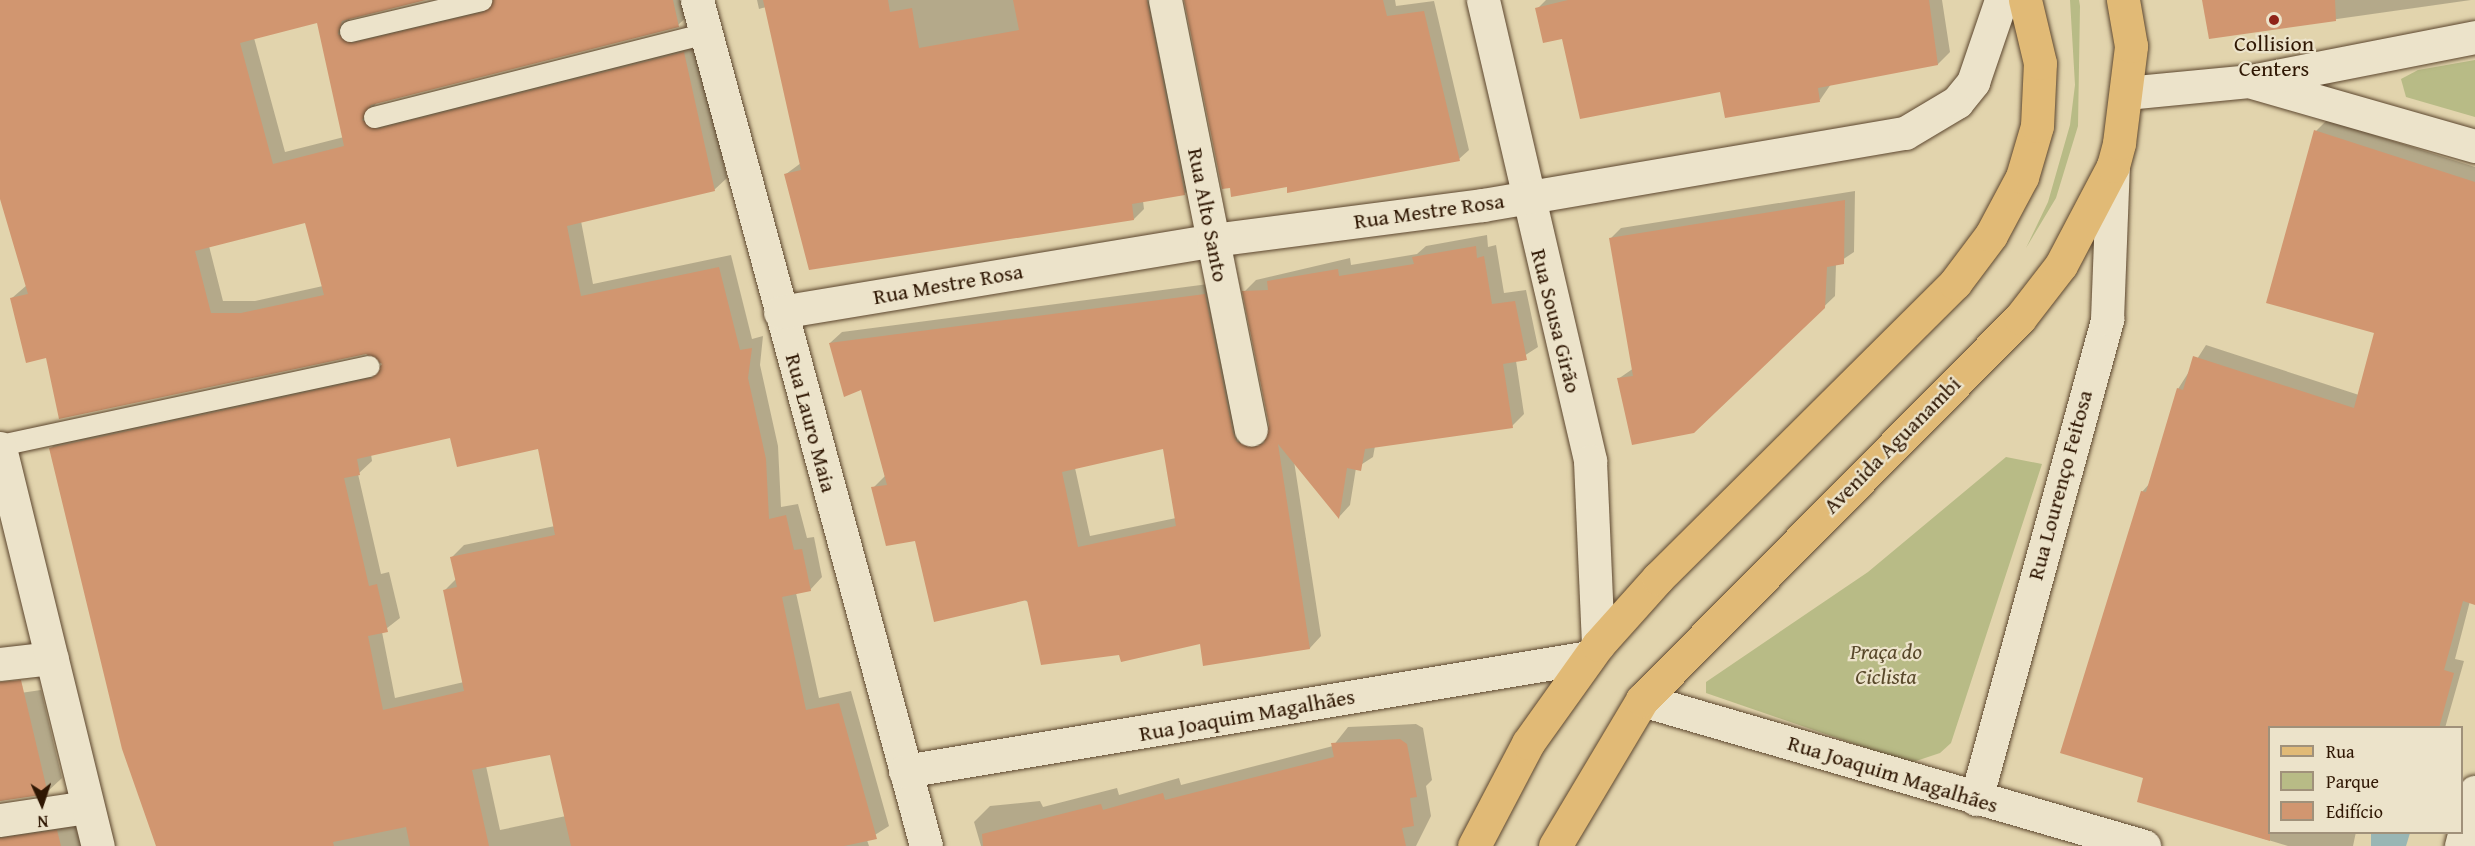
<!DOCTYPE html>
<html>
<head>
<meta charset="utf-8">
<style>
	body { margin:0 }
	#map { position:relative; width:2475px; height:846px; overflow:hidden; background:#e2d4ad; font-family:"Gentium Book Plus",serif }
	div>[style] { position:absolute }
	.green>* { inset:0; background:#b8bb86 }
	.water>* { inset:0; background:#99b6b4 }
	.shadow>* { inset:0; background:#0003 }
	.building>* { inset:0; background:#d19670 }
	.roads { filter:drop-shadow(0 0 2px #5c462e) drop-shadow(0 0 2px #5c462e) }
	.lane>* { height:21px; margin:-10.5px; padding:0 10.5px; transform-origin:10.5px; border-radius:10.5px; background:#ece3ca }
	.street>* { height:33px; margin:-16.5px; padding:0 16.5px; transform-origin:16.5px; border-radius:16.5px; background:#ece3ca }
	.secondary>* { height:33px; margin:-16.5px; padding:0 16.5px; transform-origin:16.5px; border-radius:16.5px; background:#ece3ca }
	.primary>* { height:33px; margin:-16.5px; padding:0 16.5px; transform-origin:16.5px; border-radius:16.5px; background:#e1ba76 }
	.dots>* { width:16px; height:16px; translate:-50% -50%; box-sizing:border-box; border:3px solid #ece3ca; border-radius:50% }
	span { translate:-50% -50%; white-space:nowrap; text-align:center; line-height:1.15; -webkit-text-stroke:4.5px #ece3ca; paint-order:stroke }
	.poi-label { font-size:22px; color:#2f1703 }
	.street-label { font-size:22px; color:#2f1703 }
	.park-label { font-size:22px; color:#58482a; font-style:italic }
	.legend { position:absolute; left:2268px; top:726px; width:195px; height:108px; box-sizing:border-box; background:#ece3ca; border:2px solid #a0917a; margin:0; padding:8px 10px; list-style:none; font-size:18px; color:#2f1703 }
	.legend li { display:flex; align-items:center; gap:12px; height:30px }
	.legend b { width:30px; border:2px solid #a0917a }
	.north { position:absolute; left:12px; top:774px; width:60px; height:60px; -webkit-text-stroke:4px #ece3ca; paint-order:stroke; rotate:177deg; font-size:16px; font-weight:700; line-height:24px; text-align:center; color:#2f1703 }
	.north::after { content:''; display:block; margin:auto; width:21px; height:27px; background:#2f1703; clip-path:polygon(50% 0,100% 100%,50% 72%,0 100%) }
</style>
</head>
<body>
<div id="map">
	<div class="green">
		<div style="clip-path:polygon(2070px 0,2079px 0,2080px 6px,2078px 126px,2056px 198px,2026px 248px,2048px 202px,2070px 125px,2075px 85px)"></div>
		<div style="clip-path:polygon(2475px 60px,2475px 117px,2406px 97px,2401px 79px,2418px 70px)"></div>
		<div style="clip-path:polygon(2006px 457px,2042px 464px,1951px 743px,1940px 753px,1910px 763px,1706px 693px,1706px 682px,1868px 572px)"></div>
	</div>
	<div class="water">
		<div style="clip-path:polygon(2410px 833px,2406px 846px,2371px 846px,2371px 833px)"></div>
	</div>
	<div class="shadow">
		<div style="clip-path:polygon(evenodd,0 0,419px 0,352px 16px,349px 20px,366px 32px,494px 0,688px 0,691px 13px,678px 25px,377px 102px,373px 108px,697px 40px,727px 178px,714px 190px,581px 221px,593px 284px,731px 255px,752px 339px,763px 336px,760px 365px,778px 446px,781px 507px,798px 504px,807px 538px,814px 537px,822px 577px,810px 590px,796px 593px,819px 698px,851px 691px,889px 826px,867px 840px,869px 846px,158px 846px,123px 748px,51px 448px,63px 436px,380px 368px,383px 362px,367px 352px,47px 356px,12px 298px,27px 285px,0 192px,0 0,318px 21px,344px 137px,285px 152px,254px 38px,318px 21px,0 0,306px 221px,323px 286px,255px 301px,223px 301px,209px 246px,306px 221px,0 0,451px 437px,539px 448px,555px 526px,464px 545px,452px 557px,457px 578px,445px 590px,464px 682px,395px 698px,382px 632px,400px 618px,389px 572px,381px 574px,358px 474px,372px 461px,371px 454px,451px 437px,0 0,552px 754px,566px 816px,500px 830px,486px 766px,552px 754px)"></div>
		<div style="clip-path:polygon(757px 0,1157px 0,1194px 184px,1184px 194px,1143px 201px,1144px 209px,1134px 219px,786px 174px,801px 163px,766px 7px,759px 9px)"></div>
		<div style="clip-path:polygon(1186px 0,1395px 0,1396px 6px,1434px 1px,1469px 150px,1459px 159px,1288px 185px)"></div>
		<div style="clip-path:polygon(1546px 0,1942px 0,1950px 52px,1938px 64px,1831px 84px,1820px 100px,1721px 90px,1563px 38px,1537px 9px)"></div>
		<div style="clip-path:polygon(2203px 0,2471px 0,2210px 37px)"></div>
		<div style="clip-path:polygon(2327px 120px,2475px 167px,2475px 603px,2470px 601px,2455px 659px,2464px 661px,2445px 728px,2270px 728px,2270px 832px,2356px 832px,2353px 846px,2288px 846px,2139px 801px,2145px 777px,2142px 492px,2150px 483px,2178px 389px,2206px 345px,2359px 395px,2376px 332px,2316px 131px)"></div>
		<div style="clip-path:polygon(1855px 191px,1854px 252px,1836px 264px,1835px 296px,1693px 432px,1618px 379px,1634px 368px,1611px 238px,1621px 228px)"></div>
		<div style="clip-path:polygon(evenodd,1487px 235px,1488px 247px,1496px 245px,1504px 293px,1526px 290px,1538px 347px,1516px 361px,1524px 414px,1512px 426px,1375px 446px,1373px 457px,1356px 468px,1350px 505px,1339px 517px,1294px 461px,1321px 636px,1310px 648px,1201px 642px,1120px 654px,916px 539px,873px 488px,885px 476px,862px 388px,830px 343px,842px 332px,1216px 283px,1249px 430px,1267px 436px,1271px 425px,1244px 292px,1256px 280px,1350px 258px,1351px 265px,1417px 254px,1426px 246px,1487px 235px,1165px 447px,1176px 518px,1090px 536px,1075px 468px,1165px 447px)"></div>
		<div style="clip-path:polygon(41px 690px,62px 778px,47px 792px,0 801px,0 696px)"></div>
		<div style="clip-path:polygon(1416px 724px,1423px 728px,1432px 780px,1426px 786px,1431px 816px,1416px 846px,981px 846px,974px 822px,990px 806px,1040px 801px,1043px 807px,1117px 788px,1119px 795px,1179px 778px,1181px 785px,1333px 746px,1348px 727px)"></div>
		<div style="clip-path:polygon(73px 816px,81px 846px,0 846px,0 817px)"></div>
	</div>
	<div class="building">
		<div style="clip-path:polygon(evenodd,0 0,426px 0,342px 21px,338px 34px,352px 43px,484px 12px,493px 0,673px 0,679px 27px,371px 105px,362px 120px,377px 129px,684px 52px,715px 191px,567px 226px,581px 296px,719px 267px,740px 350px,752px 348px,748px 378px,766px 459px,769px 519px,786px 515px,794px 550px,802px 549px,811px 591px,782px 597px,806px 710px,839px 703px,877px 839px,844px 846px,571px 846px,550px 755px,472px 770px,489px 846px,410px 846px,406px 827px,333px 842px,334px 846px,156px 846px,122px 749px,49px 448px,372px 378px,382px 364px,366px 354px,59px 419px,46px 358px,26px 363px,10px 298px,28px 294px,0 199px,0 0,317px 23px,344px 146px,273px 164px,240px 43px,317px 23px,0 0,305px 223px,324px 295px,241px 313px,211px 313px,195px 251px,305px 223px,0 0,450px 438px,457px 467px,538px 449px,555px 535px,450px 557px,457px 587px,443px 590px,464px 691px,383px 710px,368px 636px,388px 632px,377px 584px,369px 586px,344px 478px,360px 475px,357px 459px,450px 438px)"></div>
		<div style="clip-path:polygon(763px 0,888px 0,890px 12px,912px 8px,919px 48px,1019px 30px,1013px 0,1147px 0,1185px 195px,1132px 204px,1134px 220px,809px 270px,784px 174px,801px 170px)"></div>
		<div style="clip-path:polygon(1184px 0,1383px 0,1387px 16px,1424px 11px,1460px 161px,1287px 193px,1287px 187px,1231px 197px,1230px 188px,1222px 189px)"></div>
		<div style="clip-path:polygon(1568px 0,1929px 0,1938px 65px,1818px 88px,1820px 102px,1725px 118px,1720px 92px,1580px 119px,1562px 39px,1543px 43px,1535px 8px)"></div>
		<div style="clip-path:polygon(2202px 0,2335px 0,2336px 21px,2209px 39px)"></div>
		<div style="clip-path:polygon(2314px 130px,2475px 182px,2475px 605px,2463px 601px,2444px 670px,2454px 673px,2439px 728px,2270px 728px,2270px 841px,2137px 802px,2143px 778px,2060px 753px,2141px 491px,2146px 492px,2177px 388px,2183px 390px,2193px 356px,2354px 408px,2374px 333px,2266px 303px)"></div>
		<div style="clip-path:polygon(1845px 200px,1844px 264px,1827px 267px,1825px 308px,1694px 433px,1632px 445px,1617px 378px,1633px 376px,1609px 238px)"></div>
		<div style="clip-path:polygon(evenodd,1476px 246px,1477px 258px,1484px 256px,1492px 304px,1515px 301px,1527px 360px,1503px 364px,1513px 428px,1365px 449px,1361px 471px,1347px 468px,1339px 519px,1278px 444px,1310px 649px,1203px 666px,1200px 644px,1121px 662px,1119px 655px,1041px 665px,1027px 600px,934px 622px,915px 541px,886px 546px,871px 487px,887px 485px,861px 390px,844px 397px,829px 343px,1205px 294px,1233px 433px,1237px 442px,1254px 447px,1264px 443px,1269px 425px,1242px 291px,1268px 290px,1267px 281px,1338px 269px,1339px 276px,1414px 264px,1412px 257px,1476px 246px,1163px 449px,1176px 526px,1078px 547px,1062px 472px,1163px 449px)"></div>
		<div style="clip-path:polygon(21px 680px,48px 794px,0 801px,0 682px)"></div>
		<div style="clip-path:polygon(1400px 739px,1407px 744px,1417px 797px,1410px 798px,1414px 826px,1402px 828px,1406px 846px,983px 846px,982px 834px,1101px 804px,1103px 810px,1163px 793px,1165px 800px,1334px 757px,1331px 743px)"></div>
		<div style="clip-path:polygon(57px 830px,61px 846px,0 846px,0 838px)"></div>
	</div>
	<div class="roads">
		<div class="lane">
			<div style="left:350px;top:31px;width:135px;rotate:-13.3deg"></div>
			<div style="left:374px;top:117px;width:342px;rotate:-14.2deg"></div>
			<div style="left:0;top:445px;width:377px;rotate:-12.1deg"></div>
		</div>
		<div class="street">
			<div style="left:697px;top:0;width:876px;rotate:74.85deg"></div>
			<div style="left:1165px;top:0;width:438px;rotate:78.7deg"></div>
			<div style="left:1483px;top:0;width:473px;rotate:76.9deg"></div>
			<div style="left:1590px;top:461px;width:184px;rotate:87.5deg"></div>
			<div style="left:2255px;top:83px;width:229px;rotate:16deg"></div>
			<div style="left:2126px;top:93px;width:126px;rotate:-5.5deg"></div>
			<div style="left:2251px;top:81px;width:228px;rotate:-11.1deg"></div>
			<div style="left:780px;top:312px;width:439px;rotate:-9.4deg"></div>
			<div style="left:1213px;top:240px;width:272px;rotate:-7.4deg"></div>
			<div style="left:1483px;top:205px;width:428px;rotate:-9.7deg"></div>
			<div style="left:1905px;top:133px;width:61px;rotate:-30.8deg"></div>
			<div style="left:1957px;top:102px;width:26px;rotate:-51deg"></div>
			<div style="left:1973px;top:82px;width:87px;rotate:-71.1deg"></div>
			<div style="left:0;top:664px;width:52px;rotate:-6.6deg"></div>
			<div style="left:1642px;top:700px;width:523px;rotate:16.22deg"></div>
			<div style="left:905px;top:771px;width:693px;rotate:-9.46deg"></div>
			<div style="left:1976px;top:799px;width:498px;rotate:-74.7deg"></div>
			<div style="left:2107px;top:319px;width:153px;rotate:-87.8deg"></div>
			<div style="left:0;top:820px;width:88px;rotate:-8.5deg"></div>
			<div style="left:2461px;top:846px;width:56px;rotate:-75.5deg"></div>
		</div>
		<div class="secondary">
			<div style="left:0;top:448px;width:410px;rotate:76.2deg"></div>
		</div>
		<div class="primary">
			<div style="left:1474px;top:846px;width:116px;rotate:-62.3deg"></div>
			<div style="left:1528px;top:743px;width:120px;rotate:-54.5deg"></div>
			<div style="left:1598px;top:645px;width:90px;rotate:-48.2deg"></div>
			<div style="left:1658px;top:578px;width:419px;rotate:-44.8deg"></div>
			<div style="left:1955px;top:283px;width:60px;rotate:-53.1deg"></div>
			<div style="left:1991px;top:235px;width:66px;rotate:-61.9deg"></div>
			<div style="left:2022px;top:177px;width:53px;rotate:-73.6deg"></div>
			<div style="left:2037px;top:126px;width:63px;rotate:-87.3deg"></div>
			<div style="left:2040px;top:63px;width:65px;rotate:-103.4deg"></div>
			<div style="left:1555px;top:846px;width:170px;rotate:-59.2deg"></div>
			<div style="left:1642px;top:700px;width:537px;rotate:-45.3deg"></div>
			<div style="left:2020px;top:318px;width:67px;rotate:-52.3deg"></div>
			<div style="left:2061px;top:265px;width:112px;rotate:-62.3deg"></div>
			<div style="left:2113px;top:166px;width:24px;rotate:-75deg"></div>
			<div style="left:2119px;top:143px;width:98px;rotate:-82.9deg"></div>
			<div style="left:2131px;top:46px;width:47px;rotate:-99.9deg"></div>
		</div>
	</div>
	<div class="dots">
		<div style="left:2274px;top:20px;background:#8f2418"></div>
	</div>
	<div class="poi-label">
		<span style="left:2274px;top:56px">Collision<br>Centers</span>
	</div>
	<div class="street-label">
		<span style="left:1429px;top:211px;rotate:-8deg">Rua Mestre Rosa</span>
		<span style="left:1208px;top:215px;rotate:79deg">Rua Alto Santo</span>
		<span style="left:948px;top:284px;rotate:-10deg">Rua Mestre Rosa</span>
		<span style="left:1556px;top:321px;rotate:76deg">Rua Sousa Girão</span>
		<span style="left:811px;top:423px;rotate:75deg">Rua Lauro Maia</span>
		<span style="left:1892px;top:445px;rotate:-45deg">Avenida Aguanambi</span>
		<span style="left:2060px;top:485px;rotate:-75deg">Rua Lourenço Feitosa</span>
		<span style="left:1247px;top:715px;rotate:-10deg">Rua Joaquim Magalhães</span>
		<span style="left:1893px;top:774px;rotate:17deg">Rua Joaquim Magalhães</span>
	</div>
	<div class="park-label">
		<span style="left:1886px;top:664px">Praça do<br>Ciclista</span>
	</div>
	<ul class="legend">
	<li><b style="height:8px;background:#e1ba76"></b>Rua</li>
	<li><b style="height:16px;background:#b8bb86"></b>Parque</li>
	<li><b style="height:16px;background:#d19670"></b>Edifício</li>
	</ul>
	<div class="north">N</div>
</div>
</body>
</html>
